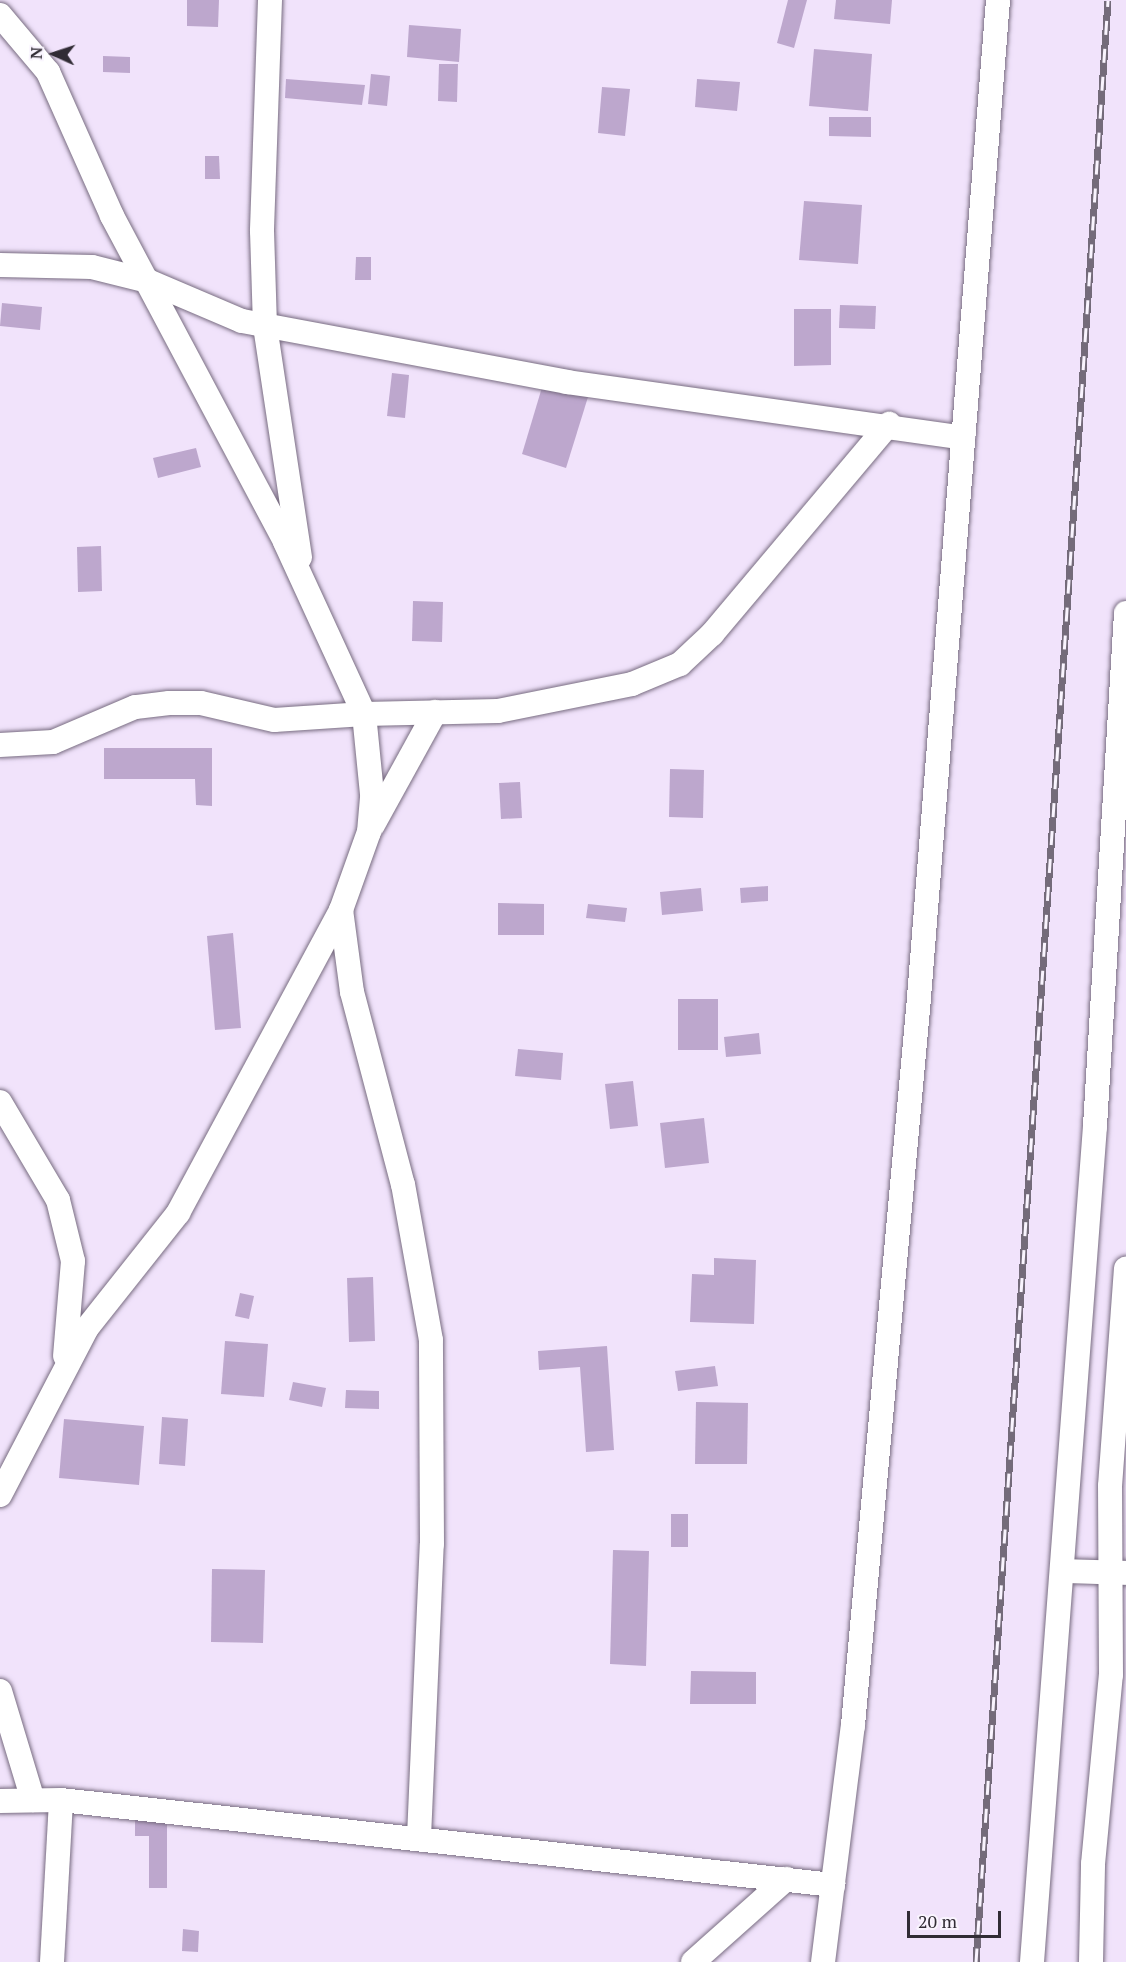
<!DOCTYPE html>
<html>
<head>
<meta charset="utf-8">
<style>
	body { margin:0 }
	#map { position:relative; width:1126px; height:1962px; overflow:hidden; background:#f1e3fb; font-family:"PT Serif",serif }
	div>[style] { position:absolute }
	.building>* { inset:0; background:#bda7cd }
	.roads { filter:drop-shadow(0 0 2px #786c81) drop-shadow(0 0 2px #786c81) }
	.street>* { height:24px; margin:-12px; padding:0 12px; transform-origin:12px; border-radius:12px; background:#fff }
	.rail>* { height:7px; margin-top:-3.5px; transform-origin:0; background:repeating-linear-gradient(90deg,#f9f4fe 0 14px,#746b7a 0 28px); box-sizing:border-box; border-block:2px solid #746b7a }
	span { translate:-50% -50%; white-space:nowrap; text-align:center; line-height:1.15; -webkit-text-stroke:5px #f9f4fe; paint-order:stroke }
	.north { position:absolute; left:24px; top:24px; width:60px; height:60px; -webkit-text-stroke:4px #f9f4fe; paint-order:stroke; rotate:273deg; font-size:16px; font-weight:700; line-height:24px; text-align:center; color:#312c35 }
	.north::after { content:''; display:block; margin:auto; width:21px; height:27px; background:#312c35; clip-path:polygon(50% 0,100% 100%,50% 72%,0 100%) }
	.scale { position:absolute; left:907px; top:1911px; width:94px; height:27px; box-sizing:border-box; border:3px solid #312c35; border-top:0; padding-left:8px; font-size:18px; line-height:21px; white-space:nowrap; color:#312c35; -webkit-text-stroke:4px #f9f4fe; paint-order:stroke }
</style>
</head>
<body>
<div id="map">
	<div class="building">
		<div style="clip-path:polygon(187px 0,219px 0,218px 27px,187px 26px)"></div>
		<div style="clip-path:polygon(788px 0,807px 0,794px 48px,777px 43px)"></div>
		<div style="clip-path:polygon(836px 0,892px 0,890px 24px,834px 19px)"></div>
		<div style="clip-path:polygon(409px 25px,461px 29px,459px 62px,407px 57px)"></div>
		<div style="clip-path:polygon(814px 49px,872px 54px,868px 111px,809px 106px)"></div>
		<div style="clip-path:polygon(103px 56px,130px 57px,130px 73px,103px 72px)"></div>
		<div style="clip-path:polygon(439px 64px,458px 64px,457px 102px,438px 101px)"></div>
		<div style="clip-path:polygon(371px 74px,390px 76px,387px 106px,368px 104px)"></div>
		<div style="clip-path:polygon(286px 79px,365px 85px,362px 105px,285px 98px)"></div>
		<div style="clip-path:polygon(697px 79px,740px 82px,737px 111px,695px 107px)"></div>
		<div style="clip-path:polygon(602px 87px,630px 89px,625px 136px,598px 133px)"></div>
		<div style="clip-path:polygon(829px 117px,871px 117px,871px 137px,829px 136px)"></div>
		<div style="clip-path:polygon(205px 156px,219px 156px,220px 179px,205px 179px)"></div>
		<div style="clip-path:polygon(804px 201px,862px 205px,858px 264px,799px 260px)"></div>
		<div style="clip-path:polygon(356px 257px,371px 257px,371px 280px,355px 280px)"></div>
		<div style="clip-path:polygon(2px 303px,42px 307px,40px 330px,0 326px)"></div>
		<div style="clip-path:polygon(840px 305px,876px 306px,875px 329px,839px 328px)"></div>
		<div style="clip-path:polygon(794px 309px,831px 309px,831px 365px,794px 366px)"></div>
		<div style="clip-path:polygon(392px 373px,409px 375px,405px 418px,387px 416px)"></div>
		<div style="clip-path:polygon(543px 384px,588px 397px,566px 468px,522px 454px)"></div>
		<div style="clip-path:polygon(196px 448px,201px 467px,158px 478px,153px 458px)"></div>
		<div style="clip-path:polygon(101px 546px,102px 591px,78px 592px,77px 547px)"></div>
		<div style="clip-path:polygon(413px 601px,443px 602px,442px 642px,412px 641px)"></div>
		<div style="clip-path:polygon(104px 748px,212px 748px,212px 806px,196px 805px,195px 779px,104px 779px)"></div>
		<div style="clip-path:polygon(670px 769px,704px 770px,703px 818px,669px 817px)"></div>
		<div style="clip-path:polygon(520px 782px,522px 818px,501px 819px,499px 783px)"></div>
		<div style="clip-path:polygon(768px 886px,768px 901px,741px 903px,740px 888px)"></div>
		<div style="clip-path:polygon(701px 888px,703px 911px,662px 915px,660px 892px)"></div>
		<div style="clip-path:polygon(498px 903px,544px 904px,544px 935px,498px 935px)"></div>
		<div style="clip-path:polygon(588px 904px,627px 908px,625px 922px,586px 918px)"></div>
		<div style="clip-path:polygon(233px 933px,241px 1028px,215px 1030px,207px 936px)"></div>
		<div style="clip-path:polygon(678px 999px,718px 999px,718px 1050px,678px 1050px)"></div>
		<div style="clip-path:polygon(759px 1033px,761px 1054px,726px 1057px,724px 1037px)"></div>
		<div style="clip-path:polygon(518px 1049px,563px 1053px,561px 1080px,515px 1076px)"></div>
		<div style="clip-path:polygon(633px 1081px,638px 1126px,610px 1129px,605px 1084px)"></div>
		<div style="clip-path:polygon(704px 1118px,709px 1163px,665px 1168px,660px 1123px)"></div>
		<div style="clip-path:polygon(714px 1258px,756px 1260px,754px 1324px,690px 1322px,692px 1274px,714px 1275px)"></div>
		<div style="clip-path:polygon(373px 1277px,375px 1341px,349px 1342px,347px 1278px)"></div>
		<div style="clip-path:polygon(240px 1293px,254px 1296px,249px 1319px,235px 1316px)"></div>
		<div style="clip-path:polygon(225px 1341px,268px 1344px,264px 1397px,221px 1394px)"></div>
		<div style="clip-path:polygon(607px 1346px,614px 1450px,586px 1452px,580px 1367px,539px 1370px,538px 1351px)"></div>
		<div style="clip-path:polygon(715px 1366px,718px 1386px,678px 1391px,675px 1371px)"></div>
		<div style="clip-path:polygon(293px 1382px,326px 1388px,322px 1407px,289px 1400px)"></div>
		<div style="clip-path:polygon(346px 1390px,379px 1391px,379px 1409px,345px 1408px)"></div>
		<div style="clip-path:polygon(696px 1402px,748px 1403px,747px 1464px,695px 1464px)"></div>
		<div style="clip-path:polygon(162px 1417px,188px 1419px,185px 1466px,159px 1464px)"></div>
		<div style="clip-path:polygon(64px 1419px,144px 1426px,139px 1485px,59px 1478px)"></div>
		<div style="clip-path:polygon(671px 1514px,688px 1514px,688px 1547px,671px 1547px)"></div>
		<div style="clip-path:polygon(613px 1550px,649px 1551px,646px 1666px,610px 1664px)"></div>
		<div style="clip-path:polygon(212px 1569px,265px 1570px,263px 1643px,211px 1642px)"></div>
		<div style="clip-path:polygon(691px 1671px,756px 1672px,756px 1704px,690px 1704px)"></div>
		<div style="clip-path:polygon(135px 1814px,167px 1814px,167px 1888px,149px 1888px,149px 1836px,135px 1836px)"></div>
		<div style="clip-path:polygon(183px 1929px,199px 1931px,198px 1952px,182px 1951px)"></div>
	</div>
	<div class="roads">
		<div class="street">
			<div style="left:270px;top:0;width:231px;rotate:92deg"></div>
			<div style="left:262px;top:231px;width:95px;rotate:88.2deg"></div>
			<div style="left:265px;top:326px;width:234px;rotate:81.4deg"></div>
			<div style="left:0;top:15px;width:75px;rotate:49.9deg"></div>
			<div style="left:48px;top:72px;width:158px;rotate:66deg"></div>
			<div style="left:112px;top:216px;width:369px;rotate:62deg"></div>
			<div style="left:285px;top:542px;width:189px;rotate:65.3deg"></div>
			<div style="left:364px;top:714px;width:90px;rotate:176.2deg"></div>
			<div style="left:274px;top:720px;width:75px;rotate:-166.9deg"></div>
			<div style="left:201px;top:703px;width:32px;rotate:180deg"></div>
			<div style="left:169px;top:703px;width:34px;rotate:173deg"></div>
			<div style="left:135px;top:707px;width:89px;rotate:156.9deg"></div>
			<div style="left:53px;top:742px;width:53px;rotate:176.8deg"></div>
			<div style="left:0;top:265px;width:92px;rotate:1.2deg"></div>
			<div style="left:92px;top:267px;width:58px;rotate:14deg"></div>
			<div style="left:148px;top:281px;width:102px;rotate:23.1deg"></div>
			<div style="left:242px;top:321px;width:331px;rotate:10.6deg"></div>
			<div style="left:567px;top:382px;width:400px;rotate:8deg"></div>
			<div style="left:373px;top:825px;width:129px;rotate:-61.2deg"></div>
			<div style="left:0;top:1102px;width:114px;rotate:59.4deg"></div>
			<div style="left:58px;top:1200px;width:63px;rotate:76.2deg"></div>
			<div style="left:73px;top:1261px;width:95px;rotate:94.8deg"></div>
			<div style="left:0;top:1495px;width:188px;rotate:-62.5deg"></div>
			<div style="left:87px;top:1328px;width:147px;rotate:-51.6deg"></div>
			<div style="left:178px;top:1213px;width:344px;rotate:-61.7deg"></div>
			<div style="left:1063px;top:1571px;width:63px;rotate:1.8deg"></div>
			<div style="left:0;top:1691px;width:114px;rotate:73.2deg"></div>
			<div style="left:0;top:1801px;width:61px;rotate:-0.9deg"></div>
			<div style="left:61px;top:1800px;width:777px;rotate:6.28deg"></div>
			<div style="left:419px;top:1837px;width:293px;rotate:-87.5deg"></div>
			<div style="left:432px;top:1544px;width:204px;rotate:-90.3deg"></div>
			<div style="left:431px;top:1340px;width:158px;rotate:-100.2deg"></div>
			<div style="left:403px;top:1185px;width:200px;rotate:-104.8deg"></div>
			<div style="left:352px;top:992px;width:83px;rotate:-97.6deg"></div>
			<div style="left:341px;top:910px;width:83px;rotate:-70.3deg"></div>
			<div style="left:369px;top:832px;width:38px;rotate:-85deg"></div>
			<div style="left:372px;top:794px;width:80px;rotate:-95.7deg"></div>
			<div style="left:364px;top:714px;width:134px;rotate:-1.3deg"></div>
			<div style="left:498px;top:711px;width:137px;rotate:-11.4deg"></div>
			<div style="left:632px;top:684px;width:52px;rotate:-22.6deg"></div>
			<div style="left:680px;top:664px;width:44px;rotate:-43.2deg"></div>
			<div style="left:712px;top:634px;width:275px;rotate:-49.9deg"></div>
			<div style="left:52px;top:1962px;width:162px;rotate:-86.8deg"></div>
			<div style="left:693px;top:1962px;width:125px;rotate:-41.7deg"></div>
			<div style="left:823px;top:1962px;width:239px;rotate:-82.8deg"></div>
			<div style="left:853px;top:1725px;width:718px;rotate:-84.81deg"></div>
			<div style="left:918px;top:1010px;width:1013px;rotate:-85.47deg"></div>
			<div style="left:1032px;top:1962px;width:838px;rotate:-85.69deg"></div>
			<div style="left:1095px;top:1126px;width:514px;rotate:-86.54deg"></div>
			<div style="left:1091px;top:1962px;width:98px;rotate:-88.8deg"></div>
			<div style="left:1093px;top:1864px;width:190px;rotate:-84.6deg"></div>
			<div style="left:1111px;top:1675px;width:189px;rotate:-90.3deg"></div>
			<div style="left:1110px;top:1486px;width:218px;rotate:-85.8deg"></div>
		</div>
	</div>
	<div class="rail">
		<div style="left:976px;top:1962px;width:1966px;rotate:-86.15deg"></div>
	</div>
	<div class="north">N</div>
	<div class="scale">20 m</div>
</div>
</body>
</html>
